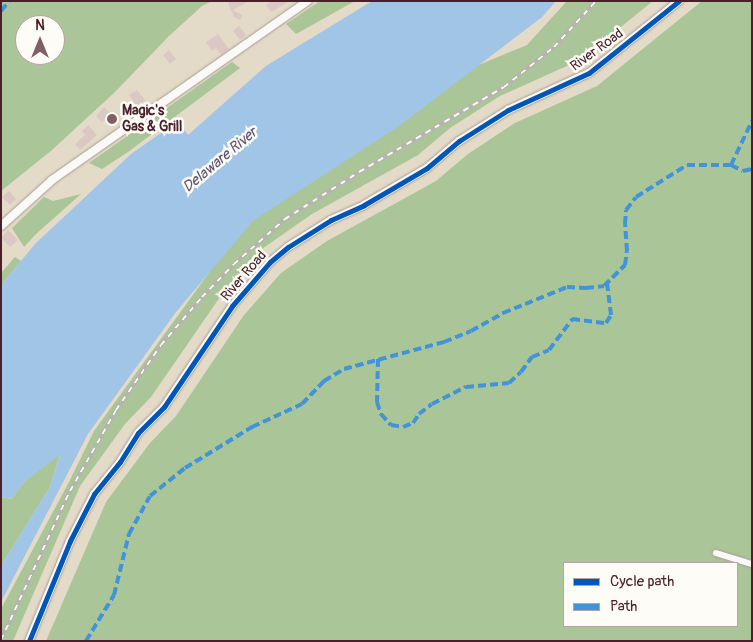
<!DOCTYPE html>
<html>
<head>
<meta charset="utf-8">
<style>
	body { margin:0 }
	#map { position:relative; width:753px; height:642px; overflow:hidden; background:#e3dac7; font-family:Pangolin,sans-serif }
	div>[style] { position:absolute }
	.forest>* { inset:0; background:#aac598 }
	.water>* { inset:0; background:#a0c5e6 }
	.building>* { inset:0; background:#dbc8c4 }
	.roads { filter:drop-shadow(0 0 1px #a89d94) drop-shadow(0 0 1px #a89d94) }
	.street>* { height:5.5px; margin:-2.75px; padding:0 2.75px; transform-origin:2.75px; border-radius:2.75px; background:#fbf9f7 }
	.secondary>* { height:8px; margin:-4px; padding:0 4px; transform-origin:4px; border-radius:4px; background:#fbf9f7 }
	.rail>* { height:4px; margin-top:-2px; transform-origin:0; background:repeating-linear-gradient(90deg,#fdfcf7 0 5.5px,#b8b2b1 0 11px); box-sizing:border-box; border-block:1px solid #b8b2b1 }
	.quiet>* { height:4px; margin-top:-2px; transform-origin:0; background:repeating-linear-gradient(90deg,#4194d7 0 8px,transparent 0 12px) }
	.cycleway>* { height:5px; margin:-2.5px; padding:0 2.5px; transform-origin:2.5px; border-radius:2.5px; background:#0057b8 }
	.dots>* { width:14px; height:14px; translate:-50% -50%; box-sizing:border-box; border:2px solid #fdfcf7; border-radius:50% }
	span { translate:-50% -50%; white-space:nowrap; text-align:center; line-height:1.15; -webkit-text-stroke:5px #fdfcf7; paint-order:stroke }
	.street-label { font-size:14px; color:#4a1f2b }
	.poi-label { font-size:14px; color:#4a1f2b; font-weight:700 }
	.left { translate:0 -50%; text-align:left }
	.water-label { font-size:15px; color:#5e5671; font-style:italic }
	.frame { position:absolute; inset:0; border:2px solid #4a1f2b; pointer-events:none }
	.legend { position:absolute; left:563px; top:562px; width:175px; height:65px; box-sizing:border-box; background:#fdfcf7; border:1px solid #b5a4a5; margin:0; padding:6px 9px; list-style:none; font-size:15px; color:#4a1f2b }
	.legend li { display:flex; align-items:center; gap:10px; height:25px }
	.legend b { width:25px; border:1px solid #b5a4a5 }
	.north { position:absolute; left:15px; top:15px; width:50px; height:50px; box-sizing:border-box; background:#fdfcf7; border:1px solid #b5a4a5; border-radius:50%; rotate:0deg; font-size:14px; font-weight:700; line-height:20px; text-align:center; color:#4a1f2b }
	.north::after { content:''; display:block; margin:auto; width:18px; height:22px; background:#806062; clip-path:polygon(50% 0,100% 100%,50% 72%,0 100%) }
</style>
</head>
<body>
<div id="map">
	<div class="forest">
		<div style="clip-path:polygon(evenodd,1px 1px,212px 1px,202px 6px,169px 36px,115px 92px,52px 150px,1px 191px,1px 1px,25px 25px,55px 25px,55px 55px,25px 55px,25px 25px)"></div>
		<div style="clip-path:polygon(320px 1px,355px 1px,296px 34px,286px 24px)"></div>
		<div style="clip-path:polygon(567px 1px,653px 1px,580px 60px,500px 96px,450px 128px,418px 155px,312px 214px,259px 251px,220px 297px,151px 397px,125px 424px,80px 486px,13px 641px,1px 641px,1px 609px,69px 482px,94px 431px,235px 237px,281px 193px,452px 76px,527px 45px)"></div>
		<div style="clip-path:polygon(evenodd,702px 1px,752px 1px,752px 641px,46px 641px,106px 502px,150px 443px,176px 416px,244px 315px,281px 273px,327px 241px,436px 181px,468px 154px,515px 123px,597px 86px,702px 1px,564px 563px,737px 563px,737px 626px,564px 626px,564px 563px)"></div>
		<div style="clip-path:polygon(232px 62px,240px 68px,128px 152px,102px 169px,89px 163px)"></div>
		<div style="clip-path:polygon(81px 194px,36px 234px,24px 247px,12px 228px,44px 197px,53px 201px)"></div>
		<div style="clip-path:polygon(15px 257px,21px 261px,1px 285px,1px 273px)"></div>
		<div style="clip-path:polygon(60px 454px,50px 487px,1px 566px,1px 497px,11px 499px,25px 481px)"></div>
	</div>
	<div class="water">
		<div style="clip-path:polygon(372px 1px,556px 1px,542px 17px,399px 126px,253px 221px,176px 312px,88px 434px,1px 602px,1px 566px,50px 487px,60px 455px,25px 481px,11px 499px,1px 497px,1px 285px,35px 244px,131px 154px,178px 121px,188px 135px,266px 66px)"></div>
	</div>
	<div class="building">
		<div style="clip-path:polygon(231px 1px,249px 1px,233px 10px,242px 15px,240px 20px,234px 17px,228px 3px)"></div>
		<div style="clip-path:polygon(272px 1px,290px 1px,271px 12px,266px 5px)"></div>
		<div style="clip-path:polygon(239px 26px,246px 35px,240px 40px,233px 31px)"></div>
		<div style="clip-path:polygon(218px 34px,229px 49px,221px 55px,216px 48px,212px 51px,206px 42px)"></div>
		<div style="clip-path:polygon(169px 50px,176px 59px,170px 64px,163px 55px)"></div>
		<div style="clip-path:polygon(137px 90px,145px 100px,137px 106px,129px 95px)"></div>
		<div style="clip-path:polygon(104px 107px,110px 113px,102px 122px,96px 116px)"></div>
		<div style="clip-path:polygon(88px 125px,97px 135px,80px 150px,75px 144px,85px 135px,82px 131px)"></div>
		<div style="clip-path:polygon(9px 191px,16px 199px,10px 205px,2px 197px)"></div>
		<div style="clip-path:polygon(8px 230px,18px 240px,10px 247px,1px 238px)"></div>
	</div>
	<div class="roads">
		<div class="street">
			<div style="left:716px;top:553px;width:38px;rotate:17deg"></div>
		</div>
		<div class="secondary">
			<div style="left:1px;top:226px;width:69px;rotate:-42deg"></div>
			<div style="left:52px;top:180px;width:312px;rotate:-35deg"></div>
			<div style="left:29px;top:641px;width:108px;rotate:-67.7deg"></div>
			<div style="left:70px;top:541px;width:53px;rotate:-62.9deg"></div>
			<div style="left:94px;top:494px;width:41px;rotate:-50.9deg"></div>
			<div style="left:120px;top:462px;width:34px;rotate:-58deg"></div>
			<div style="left:138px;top:433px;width:37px;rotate:-45deg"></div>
			<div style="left:164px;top:407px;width:122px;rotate:-56deg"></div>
			<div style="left:232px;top:306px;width:58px;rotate:-49.2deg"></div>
			<div style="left:270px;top:262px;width:23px;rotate:-40deg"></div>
			<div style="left:288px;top:247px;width:51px;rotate:-32.1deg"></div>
			<div style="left:331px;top:220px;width:36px;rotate:-24deg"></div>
			<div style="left:364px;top:205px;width:73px;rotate:-30.4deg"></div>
			<div style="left:427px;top:168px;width:42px;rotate:-40.2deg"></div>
			<div style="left:459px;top:141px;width:58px;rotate:-32.3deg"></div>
			<div style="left:508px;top:110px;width:89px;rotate:-24.6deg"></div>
			<div style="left:589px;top:73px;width:115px;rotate:-38.7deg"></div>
		</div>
	</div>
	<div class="rail">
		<div style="left:1px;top:640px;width:164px;rotate:-65.2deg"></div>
		<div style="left:70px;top:491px;width:93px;rotate:-60.4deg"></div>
		<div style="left:116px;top:410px;width:79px;rotate:-55.3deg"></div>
		<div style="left:161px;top:345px;width:63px;rotate:-49.5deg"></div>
		<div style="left:202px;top:297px;width:46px;rotate:-45.9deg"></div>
		<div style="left:234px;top:264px;width:68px;rotate:-41.4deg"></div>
		<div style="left:285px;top:219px;width:88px;rotate:-32.4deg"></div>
		<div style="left:359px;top:172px;width:168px;rotate:-30.4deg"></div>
		<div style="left:504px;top:87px;width:64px;rotate:-38.7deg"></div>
		<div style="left:554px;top:47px;width:62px;rotate:-47.6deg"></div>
	</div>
	<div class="quiet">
		<div style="left:1px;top:11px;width:13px;rotate:-51deg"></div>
		<div style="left:731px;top:165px;width:49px;rotate:-64.5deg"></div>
		<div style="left:378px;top:359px;width:43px;rotate:91.3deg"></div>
		<div style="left:377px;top:402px;width:13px;rotate:72deg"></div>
		<div style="left:381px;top:414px;width:15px;rotate:48deg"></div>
		<div style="left:391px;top:425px;width:12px;rotate:9deg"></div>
		<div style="left:403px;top:427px;width:11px;rotate:-22deg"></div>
		<div style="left:413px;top:423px;width:11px;rotate:-56deg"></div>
		<div style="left:419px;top:414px;width:16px;rotate:-38deg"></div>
		<div style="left:432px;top:404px;width:38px;rotate:-27deg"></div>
		<div style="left:466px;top:387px;width:43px;rotate:-5.3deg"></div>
		<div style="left:509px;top:383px;width:16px;rotate:-43deg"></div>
		<div style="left:521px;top:372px;width:19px;rotate:-54deg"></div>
		<div style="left:532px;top:357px;width:18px;rotate:-22deg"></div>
		<div style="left:549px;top:350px;width:39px;rotate:-53deg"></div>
		<div style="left:572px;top:319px;width:34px;rotate:7deg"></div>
		<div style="left:606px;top:323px;width:9px;rotate:-58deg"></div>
		<div style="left:611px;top:315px;width:33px;rotate:-97deg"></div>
		<div style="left:86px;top:641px;width:54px;rotate:-58.7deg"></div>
		<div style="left:114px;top:595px;width:63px;rotate:-76.2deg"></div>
		<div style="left:129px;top:534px;width:43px;rotate:-61.1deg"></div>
		<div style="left:150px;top:496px;width:45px;rotate:-38.7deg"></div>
		<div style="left:185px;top:468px;width:79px;rotate:-31.5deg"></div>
		<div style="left:252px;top:427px;width:55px;rotate:-24.7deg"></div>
		<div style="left:302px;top:404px;width:32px;rotate:-46deg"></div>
		<div style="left:324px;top:381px;width:23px;rotate:-31deg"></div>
		<div style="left:344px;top:369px;width:104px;rotate:-15.1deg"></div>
		<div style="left:444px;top:342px;width:29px;rotate:-22deg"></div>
		<div style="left:471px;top:331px;width:37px;rotate:-29deg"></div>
		<div style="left:503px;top:313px;width:69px;rotate:-22.1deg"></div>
		<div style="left:567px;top:287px;width:19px;rotate:3deg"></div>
		<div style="left:586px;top:288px;width:18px;rotate:-6deg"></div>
		<div style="left:604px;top:286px;width:30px;rotate:-45deg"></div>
		<div style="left:625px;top:265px;width:14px;rotate:-82deg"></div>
		<div style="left:627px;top:251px;width:27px;rotate:-94deg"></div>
		<div style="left:625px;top:224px;width:14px;rotate:-86deg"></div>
		<div style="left:626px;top:210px;width:16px;rotate:-52deg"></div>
		<div style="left:636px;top:197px;width:60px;rotate:-32.1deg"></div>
		<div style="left:687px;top:165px;width:44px"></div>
		<div style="left:731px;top:165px;width:13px;rotate:27deg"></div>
		<div style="left:743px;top:171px;width:9px;rotate:-13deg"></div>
	</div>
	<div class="cycleway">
		<div style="left:29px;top:641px;width:108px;rotate:-67.7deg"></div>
		<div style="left:70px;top:541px;width:53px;rotate:-62.9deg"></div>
		<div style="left:94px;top:494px;width:41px;rotate:-50.9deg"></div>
		<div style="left:120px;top:462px;width:34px;rotate:-58deg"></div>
		<div style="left:138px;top:433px;width:37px;rotate:-45deg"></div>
		<div style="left:164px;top:407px;width:122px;rotate:-56deg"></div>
		<div style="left:232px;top:306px;width:58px;rotate:-49.2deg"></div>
		<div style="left:270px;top:262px;width:23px;rotate:-40deg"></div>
		<div style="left:288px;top:247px;width:51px;rotate:-32.1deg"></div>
		<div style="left:331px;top:220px;width:36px;rotate:-24deg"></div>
		<div style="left:364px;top:205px;width:73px;rotate:-30.4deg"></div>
		<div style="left:427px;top:168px;width:42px;rotate:-40.2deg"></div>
		<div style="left:459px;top:141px;width:58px;rotate:-32.3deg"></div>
		<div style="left:508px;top:110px;width:89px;rotate:-24.6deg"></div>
		<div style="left:589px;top:73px;width:115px;rotate:-38.7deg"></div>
	</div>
	<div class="dots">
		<div style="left:112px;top:119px;background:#806062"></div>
	</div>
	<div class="street-label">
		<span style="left:597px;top:50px;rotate:-36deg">River Road</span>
		<span style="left:244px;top:276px;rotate:-49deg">River Road</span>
	</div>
	<div class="poi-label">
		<span class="left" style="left:122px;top:119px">Magic's<br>Gas &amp; Grill</span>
	</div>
	<div class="water-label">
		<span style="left:220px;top:160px;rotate:-40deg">Delaware River</span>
	</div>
	<div class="frame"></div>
	<ul class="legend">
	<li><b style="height:6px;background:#0057b8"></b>Cycle path</li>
	<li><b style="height:6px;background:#4194d7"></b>Path</li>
	</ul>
	<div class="north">N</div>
</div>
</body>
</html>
